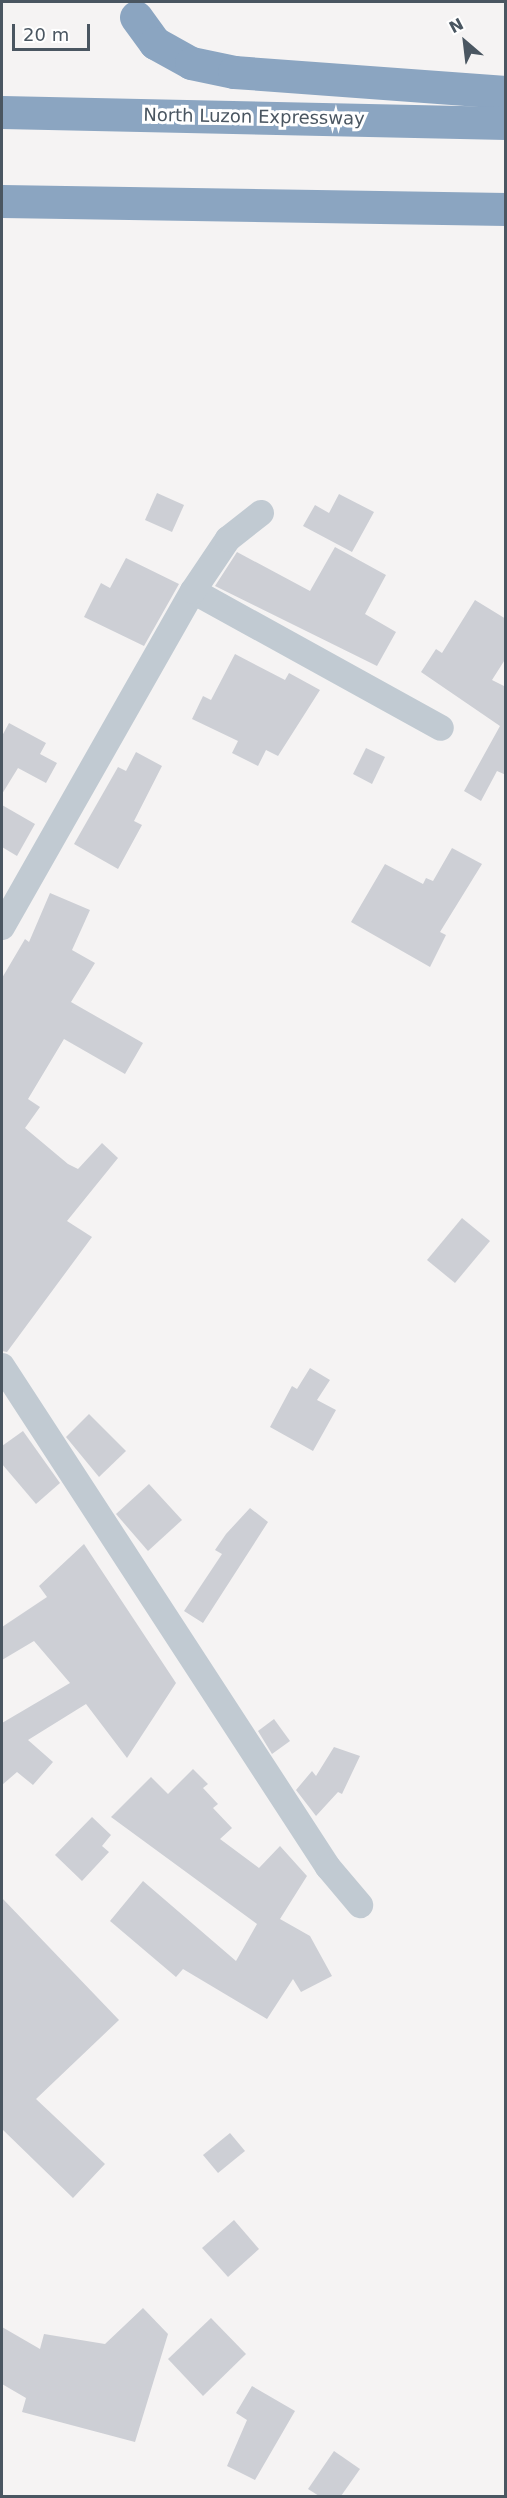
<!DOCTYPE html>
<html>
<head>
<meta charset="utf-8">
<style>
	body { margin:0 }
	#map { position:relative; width:507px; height:2498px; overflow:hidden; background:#f5f3f3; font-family:"DejaVu Sans",sans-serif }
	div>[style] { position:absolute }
	.building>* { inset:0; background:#cdcfd5 }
	.street>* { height:26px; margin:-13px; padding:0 13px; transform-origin:13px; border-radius:13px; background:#c1cad2 }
	.highway>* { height:33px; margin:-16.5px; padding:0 16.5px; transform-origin:16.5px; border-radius:16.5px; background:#8ba5c1 }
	span { translate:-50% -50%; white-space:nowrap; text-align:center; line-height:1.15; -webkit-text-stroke:6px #fff; paint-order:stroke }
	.street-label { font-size:18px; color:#4a5661 }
	.frame { position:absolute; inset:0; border:3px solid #4a5661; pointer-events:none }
	.north { position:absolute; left:435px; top:12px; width:60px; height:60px; -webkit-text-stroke:4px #fff; paint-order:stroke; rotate:332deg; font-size:16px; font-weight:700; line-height:24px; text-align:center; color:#4a5661 }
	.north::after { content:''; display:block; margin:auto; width:21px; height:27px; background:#4a5661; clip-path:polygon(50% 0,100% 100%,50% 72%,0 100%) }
	.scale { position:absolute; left:12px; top:24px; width:78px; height:27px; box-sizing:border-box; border:3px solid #4a5661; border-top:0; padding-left:8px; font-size:18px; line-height:21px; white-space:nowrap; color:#4a5661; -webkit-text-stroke:4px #fff; paint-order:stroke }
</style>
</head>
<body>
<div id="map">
	<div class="building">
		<div style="clip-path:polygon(157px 493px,184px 505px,172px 532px,145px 520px)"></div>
		<div style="clip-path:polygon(339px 494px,374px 512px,352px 552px,303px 526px,315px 505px,329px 513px)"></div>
		<div style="clip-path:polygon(335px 547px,386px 575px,365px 614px,396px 632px,377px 666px,215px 586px,237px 552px,310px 591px)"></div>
		<div style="clip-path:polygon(126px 558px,179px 584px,144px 646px,84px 617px,101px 583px,110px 588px)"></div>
		<div style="clip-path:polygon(475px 600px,506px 619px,506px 658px,492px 680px,506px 687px,506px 775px,497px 771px,481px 801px,464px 791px,500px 726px,421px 672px,436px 649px,442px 653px)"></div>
		<div style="clip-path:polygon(235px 654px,285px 680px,289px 673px,320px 690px,278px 756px,266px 750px,258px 766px,232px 753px,238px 741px,192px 719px,203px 696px,211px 700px)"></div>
		<div style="clip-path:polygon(9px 723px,46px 743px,40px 754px,57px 763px,46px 783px,18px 768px,2px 794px,2px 736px)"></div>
		<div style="clip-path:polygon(366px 748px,385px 757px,372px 784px,353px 774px)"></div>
		<div style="clip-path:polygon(136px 752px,162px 766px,134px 821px,142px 825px,118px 869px,74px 844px,118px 767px,126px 771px)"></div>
		<div style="clip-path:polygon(2px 805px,35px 824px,17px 856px,2px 847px)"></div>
		<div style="clip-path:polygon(452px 848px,482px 864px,440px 932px,446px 935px,430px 967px,351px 922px,385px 864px,423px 884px,426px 878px,433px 881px)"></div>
		<div style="clip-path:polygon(50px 893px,90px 910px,72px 950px,95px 963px,71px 1002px,143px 1043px,125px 1074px,64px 1039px,28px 1099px,40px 1107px,25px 1128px,68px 1164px,78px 1169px,102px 1143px,118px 1158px,67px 1221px,92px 1237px,7px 1352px,2px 1351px,2px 978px,25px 939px,29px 942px)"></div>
		<div style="clip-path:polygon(462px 1218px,490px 1241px,455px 1283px,427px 1260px)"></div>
		<div style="clip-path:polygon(310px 1368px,330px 1380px,317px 1400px,336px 1410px,313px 1451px,270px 1427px,292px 1386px,297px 1389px)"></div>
		<div style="clip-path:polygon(89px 1414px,126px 1451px,99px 1477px,66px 1437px)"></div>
		<div style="clip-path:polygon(23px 1431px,60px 1483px,36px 1504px,2px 1464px,2px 1446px)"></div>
		<div style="clip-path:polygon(149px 1484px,182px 1520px,148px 1551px,116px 1514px)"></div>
		<div style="clip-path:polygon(250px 1508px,268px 1522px,203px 1623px,184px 1611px,222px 1554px,215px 1550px,226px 1534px)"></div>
		<div style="clip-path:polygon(84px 1544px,176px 1683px,127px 1758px,86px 1704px,28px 1740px,53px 1762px,33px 1785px,17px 1772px,2px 1785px,2px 1723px,70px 1683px,34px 1641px,2px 1660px,2px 1627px,47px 1597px,39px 1586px)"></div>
		<div style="clip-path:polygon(274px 1719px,290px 1741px,272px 1754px,258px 1731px)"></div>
		<div style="clip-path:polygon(334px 1747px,360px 1756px,342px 1794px,338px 1792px,316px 1816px,296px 1790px,312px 1771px,316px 1776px)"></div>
		<div style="clip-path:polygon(193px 1769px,208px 1784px,203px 1788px,218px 1804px,213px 1808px,232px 1828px,220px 1839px,259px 1868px,280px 1846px,307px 1876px,280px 1919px,310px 1936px,332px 1976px,301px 1992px,293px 1979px,267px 2019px,183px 1969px,176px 1977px,110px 1921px,143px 1881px,236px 1961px,257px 1924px,111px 1817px,151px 1777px,168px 1794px)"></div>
		<div style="clip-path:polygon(92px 1817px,111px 1835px,102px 1846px,109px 1852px,82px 1881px,55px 1855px)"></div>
		<div style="clip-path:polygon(2px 1898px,119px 2020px,36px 2099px,105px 2164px,73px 2198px,2px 2129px)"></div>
		<div style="clip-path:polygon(230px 2133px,245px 2151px,218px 2173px,203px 2155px)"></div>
		<div style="clip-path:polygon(234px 2220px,259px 2249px,228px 2277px,202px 2248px)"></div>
		<div style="clip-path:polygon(143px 2308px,168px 2334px,135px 2442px,22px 2412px,26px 2398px,2px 2384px,2px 2327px,40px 2349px,44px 2334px,105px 2344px)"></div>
		<div style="clip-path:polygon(211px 2318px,246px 2354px,203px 2396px,168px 2359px)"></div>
		<div style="clip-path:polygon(252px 2386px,295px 2411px,255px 2480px,227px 2466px,247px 2420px,236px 2413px)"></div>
		<div style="clip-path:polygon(334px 2451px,360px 2469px,341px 2496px,319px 2496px,308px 2489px)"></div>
	</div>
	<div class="street">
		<div style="left:193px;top:591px;width:283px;rotate:28.9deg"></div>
		<div style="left:2px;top:927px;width:386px;rotate:-60.4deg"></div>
		<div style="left:193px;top:591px;width:63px;rotate:-56.1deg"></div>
		<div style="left:228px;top:539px;width:42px;rotate:-38.2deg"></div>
		<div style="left:2px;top:1366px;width:598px;rotate:56.95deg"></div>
		<div style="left:328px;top:1867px;width:50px;rotate:49.9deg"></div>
	</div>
	<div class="highway">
		<div style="left:136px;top:17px;width:32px;rotate:54deg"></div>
		<div style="left:155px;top:43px;width:41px;rotate:29.1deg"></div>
		<div style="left:191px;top:63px;width:44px;rotate:11.8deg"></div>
		<div style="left:234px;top:72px;width:273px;rotate:4.2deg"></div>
		<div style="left:2px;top:112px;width:504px;rotate:1.25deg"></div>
		<div style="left:2px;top:201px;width:504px;rotate:0.91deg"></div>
	</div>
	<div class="street-label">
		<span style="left:254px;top:117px;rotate:1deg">North Luzon Expressway</span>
	</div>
	<div class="frame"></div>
	<div class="north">N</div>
	<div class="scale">20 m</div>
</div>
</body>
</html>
